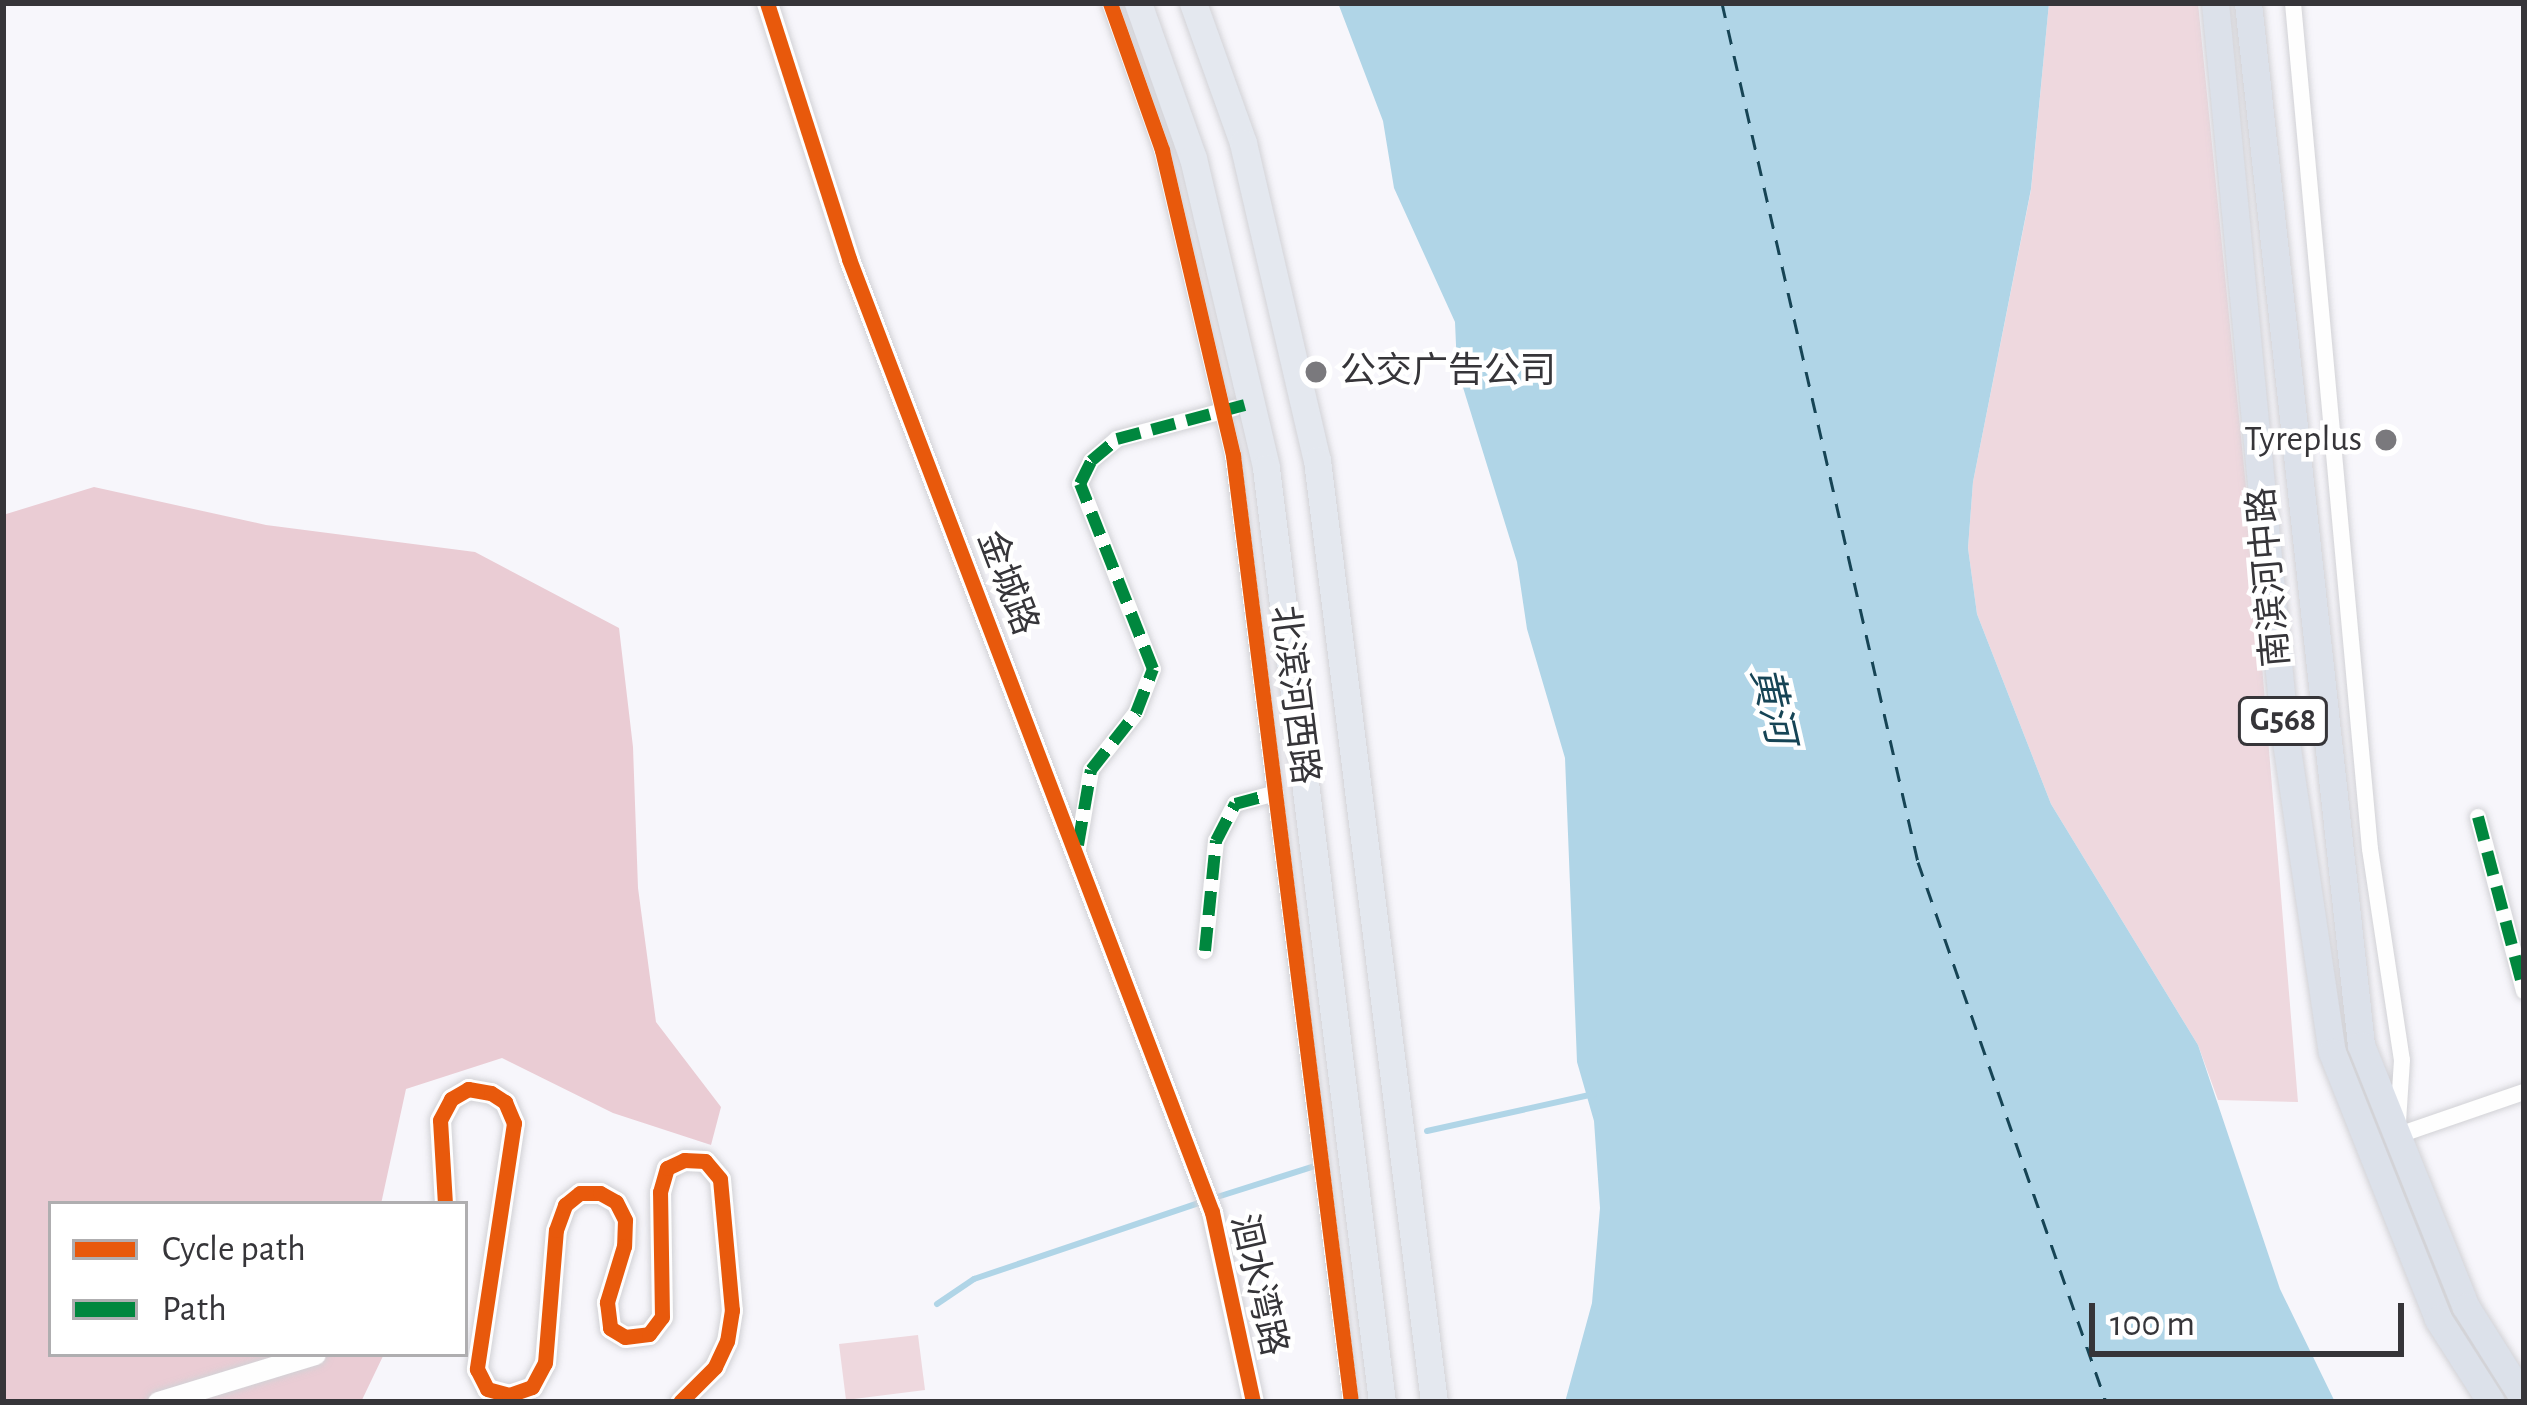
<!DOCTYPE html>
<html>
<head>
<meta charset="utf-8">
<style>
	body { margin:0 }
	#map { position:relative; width:2527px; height:1405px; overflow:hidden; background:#f7f6fb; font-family:"Alegreya Sans","Noto Sans SC",sans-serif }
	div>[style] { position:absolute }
	.green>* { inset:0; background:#eed8de }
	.forest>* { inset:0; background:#eaccd4 }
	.water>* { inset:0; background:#b0d5e7 }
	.stream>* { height:6px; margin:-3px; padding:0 3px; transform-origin:3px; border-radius:3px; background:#b0d5e7 }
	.ferry>* { height:3px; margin-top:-1.5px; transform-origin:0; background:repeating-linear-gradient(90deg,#164455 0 15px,transparent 0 27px) }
	.roads { filter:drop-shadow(0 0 3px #d2d2d6) drop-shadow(0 0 3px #d2d2d6) }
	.minor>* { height:16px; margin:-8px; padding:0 8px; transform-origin:8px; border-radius:8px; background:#fefefe }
	.tertiary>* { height:21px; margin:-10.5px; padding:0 10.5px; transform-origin:10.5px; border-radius:10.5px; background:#fefefe }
	.primary>* { height:27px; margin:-13.5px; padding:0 13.5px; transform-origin:13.5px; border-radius:13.5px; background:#e4e8ef }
	.trunk>* { height:27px; margin:-13.5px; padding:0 13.5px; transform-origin:13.5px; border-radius:13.5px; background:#dce1ea }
	.quiet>* { height:12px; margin-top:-6px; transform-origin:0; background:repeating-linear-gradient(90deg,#00873e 0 24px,transparent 0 36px) }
	.cycleway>* { height:15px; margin:-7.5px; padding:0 7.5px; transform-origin:7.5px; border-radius:7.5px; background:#e8590c }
	.dots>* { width:33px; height:33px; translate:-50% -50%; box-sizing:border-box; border:6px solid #fff; border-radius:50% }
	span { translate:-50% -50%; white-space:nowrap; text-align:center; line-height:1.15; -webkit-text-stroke:9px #fff; paint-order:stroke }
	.shield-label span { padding:3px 9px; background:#fff; border:3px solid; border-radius:9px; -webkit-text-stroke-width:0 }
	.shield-label { font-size:33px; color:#363539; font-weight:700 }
	.poi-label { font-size:36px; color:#363539 }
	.left { translate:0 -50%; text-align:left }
	.right { translate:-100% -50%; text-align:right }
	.street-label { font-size:36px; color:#363539 }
	.water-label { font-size:39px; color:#164455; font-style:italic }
	.frame { position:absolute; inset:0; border:6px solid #363539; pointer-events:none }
	.legend { position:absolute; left:48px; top:1201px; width:420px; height:156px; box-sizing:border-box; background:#fff; border:3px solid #afaeb0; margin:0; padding:15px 21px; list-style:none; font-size:36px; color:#363539 }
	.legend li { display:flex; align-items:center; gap:24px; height:60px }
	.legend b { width:60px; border:3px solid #afaeb0 }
	.scale { position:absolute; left:2089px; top:1303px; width:315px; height:54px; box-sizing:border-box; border:6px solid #363539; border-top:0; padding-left:15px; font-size:36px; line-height:42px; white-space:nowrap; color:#363539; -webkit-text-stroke:9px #fff; paint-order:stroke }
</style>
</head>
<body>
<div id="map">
	<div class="green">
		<div style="clip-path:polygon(2049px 3px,2198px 3px,2254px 568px,2298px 1102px,2218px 1100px,2198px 1045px,2051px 804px,1977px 614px,1968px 548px,1973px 482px,2031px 190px)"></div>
		<div style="clip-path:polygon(918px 1335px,925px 1390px,846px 1400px,839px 1344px)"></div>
	</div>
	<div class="forest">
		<div style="clip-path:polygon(94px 487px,266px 525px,475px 552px,619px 628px,633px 747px,638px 888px,656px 1022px,721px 1107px,711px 1145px,613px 1113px,502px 1058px,406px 1089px,381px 1204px,51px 1204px,51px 1354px,384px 1354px,361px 1402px,3px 1402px,3px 515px)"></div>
	</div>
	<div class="water">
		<div style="clip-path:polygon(1338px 3px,2049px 3px,2031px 189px,1973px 482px,1968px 548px,1977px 614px,2051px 804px,2198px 1045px,2280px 1289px,2335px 1402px,1565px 1402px,1592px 1303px,1600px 1208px,1594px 1121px,1577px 1062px,1565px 758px,1527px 629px,1517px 562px,1457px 368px,1455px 322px,1394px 188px,1383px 121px)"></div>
	</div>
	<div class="stream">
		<div style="left:1427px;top:1131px;width:171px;rotate:-12.5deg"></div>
		<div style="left:1214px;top:1198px;width:103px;rotate:-17.6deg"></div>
		<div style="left:937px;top:1304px;width:45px;rotate:-34deg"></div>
		<div style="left:974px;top:1279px;width:240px;rotate:-18.7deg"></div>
	</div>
	<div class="ferry">
		<div style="left:1722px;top:3px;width:881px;rotate:77.15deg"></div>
		<div style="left:1918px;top:862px;width:572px;rotate:70.8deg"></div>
	</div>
	<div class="roads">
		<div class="minor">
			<div style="left:1110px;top:3px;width:156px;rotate:70.5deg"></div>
			<div style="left:1162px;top:150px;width:313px;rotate:76.9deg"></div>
			<div style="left:1233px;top:455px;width:954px;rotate:82.9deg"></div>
			<div style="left:2293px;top:3px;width:849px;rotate:84.8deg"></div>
			<div style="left:2370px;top:849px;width:213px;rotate:81.4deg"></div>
			<div style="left:2402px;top:1060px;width:62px;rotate:93.7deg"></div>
			<div style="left:2478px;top:817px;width:180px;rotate:75.2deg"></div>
			<div style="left:1077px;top:855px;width:86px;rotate:-80.6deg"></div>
			<div style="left:1091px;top:770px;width:73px;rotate:-51.7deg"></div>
			<div style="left:1136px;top:713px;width:47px;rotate:-68.9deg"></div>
			<div style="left:1153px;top:669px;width:199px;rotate:-111.5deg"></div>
			<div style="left:1080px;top:484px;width:25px;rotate:-64deg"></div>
			<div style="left:1091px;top:461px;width:34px;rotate:-40deg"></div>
			<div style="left:1117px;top:439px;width:121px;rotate:-14.8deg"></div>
			<div style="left:1205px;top:951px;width:111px;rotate:-84.3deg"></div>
			<div style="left:1216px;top:841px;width:42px;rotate:-62.8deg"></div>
			<div style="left:1235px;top:804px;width:42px;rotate:-15deg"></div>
			<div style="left:2393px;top:1137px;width:139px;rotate:-19deg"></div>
		</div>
		<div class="tertiary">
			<div style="left:767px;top:3px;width:269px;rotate:72.2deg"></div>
			<div style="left:849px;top:259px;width:1020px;rotate:69.15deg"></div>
			<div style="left:1212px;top:1212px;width:194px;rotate:77.8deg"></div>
			<div style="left:445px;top:1204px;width:84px;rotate:-93.4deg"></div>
			<div style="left:440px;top:1120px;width:24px;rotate:-62deg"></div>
			<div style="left:451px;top:1099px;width:20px;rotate:-30deg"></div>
			<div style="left:468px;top:1089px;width:23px;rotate:10deg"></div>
			<div style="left:491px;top:1093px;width:17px;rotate:33deg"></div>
			<div style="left:505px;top:1102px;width:23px;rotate:67deg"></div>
			<div style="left:514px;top:1123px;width:249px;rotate:98.6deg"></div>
			<div style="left:477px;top:1369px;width:22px;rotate:63deg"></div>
			<div style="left:487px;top:1389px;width:23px;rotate:15deg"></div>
			<div style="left:509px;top:1395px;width:24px;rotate:-19deg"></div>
			<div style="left:532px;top:1387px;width:27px;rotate:-62deg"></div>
			<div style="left:545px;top:1363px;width:133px;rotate:-85.3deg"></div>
			<div style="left:556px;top:1230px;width:27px;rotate:-70deg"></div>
			<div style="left:565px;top:1205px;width:19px;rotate:-39deg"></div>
			<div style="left:580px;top:1193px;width:20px"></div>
			<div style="left:600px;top:1193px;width:18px;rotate:29deg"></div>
			<div style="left:616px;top:1202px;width:20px;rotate:63deg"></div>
			<div style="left:625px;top:1220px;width:26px;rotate:92deg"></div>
			<div style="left:624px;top:1246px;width:59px;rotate:106.9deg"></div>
			<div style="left:607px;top:1302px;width:26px;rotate:83deg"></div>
			<div style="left:610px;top:1328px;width:17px;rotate:31deg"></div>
			<div style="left:625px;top:1337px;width:24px;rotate:-7deg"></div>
			<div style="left:649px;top:1334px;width:21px;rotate:-53deg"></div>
			<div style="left:662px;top:1317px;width:125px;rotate:-90.9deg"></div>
			<div style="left:660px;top:1192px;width:25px;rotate:-74deg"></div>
			<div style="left:667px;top:1168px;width:19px;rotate:-25deg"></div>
			<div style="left:684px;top:1160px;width:21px;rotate:3deg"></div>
			<div style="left:705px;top:1161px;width:23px;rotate:50deg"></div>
			<div style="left:720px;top:1179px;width:132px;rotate:84.8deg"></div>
			<div style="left:732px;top:1310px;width:31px;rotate:99deg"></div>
			<div style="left:727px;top:1341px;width:29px;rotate:115deg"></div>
			<div style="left:715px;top:1367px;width:49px;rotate:135deg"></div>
			<div style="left:158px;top:1402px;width:164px;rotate:-17deg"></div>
		</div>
		<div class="primary">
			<div style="left:1138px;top:3px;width:164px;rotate:70.5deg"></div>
			<div style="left:1193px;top:158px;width:318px;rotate:76.7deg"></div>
			<div style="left:1266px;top:468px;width:941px;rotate:82.92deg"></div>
			<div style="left:1193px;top:3px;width:149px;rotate:70.3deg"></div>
			<div style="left:1243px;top:143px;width:326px;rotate:76.9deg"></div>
			<div style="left:1317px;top:460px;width:949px;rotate:82.92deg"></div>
		</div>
		<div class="trunk">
			<div style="left:2215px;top:3px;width:735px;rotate:84.54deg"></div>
			<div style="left:2285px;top:735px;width:320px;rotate:81.6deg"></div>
			<div style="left:2332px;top:1052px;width:287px;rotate:68.3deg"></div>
			<div style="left:2438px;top:1319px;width:98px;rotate:57.4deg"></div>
			<div style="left:2248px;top:3px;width:1048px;rotate:83.81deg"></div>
			<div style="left:2361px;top:1045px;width:282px;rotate:68.2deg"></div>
			<div style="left:2466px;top:1307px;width:109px;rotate:57.8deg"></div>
		</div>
	</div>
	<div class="quiet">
		<div style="left:2478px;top:817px;width:180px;rotate:75.2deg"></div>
		<div style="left:1078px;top:845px;width:76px;rotate:-80.2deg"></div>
		<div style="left:1091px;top:770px;width:73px;rotate:-51.7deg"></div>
		<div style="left:1136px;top:713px;width:47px;rotate:-68.9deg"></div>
		<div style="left:1153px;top:669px;width:199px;rotate:-111.5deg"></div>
		<div style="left:1080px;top:484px;width:25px;rotate:-64deg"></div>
		<div style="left:1091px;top:461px;width:34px;rotate:-40deg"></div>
		<div style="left:1117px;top:439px;width:140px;rotate:-14.9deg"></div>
		<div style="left:1205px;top:951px;width:111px;rotate:-84.3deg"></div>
		<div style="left:1216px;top:841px;width:42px;rotate:-62.8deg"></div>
		<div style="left:1235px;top:804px;width:42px;rotate:-15deg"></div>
	</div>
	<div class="cycleway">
		<div style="left:767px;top:3px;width:269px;rotate:72.2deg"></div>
		<div style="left:849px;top:259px;width:1020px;rotate:69.15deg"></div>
		<div style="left:1212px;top:1212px;width:194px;rotate:77.8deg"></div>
		<div style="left:1110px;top:3px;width:156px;rotate:70.5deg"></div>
		<div style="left:1162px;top:150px;width:313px;rotate:76.9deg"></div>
		<div style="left:1233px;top:455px;width:954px;rotate:82.9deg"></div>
		<div style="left:445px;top:1204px;width:84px;rotate:-93.4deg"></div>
		<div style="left:440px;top:1120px;width:24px;rotate:-62deg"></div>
		<div style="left:451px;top:1099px;width:20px;rotate:-30deg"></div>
		<div style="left:468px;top:1089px;width:23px;rotate:10deg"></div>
		<div style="left:491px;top:1093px;width:17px;rotate:33deg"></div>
		<div style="left:505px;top:1102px;width:23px;rotate:67deg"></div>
		<div style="left:514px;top:1123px;width:249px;rotate:98.6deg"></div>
		<div style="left:477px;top:1369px;width:22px;rotate:63deg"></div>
		<div style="left:487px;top:1389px;width:23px;rotate:15deg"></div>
		<div style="left:509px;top:1395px;width:24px;rotate:-19deg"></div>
		<div style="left:532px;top:1387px;width:27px;rotate:-62deg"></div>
		<div style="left:545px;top:1363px;width:133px;rotate:-85.3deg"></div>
		<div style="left:556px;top:1230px;width:27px;rotate:-70deg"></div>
		<div style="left:565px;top:1205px;width:19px;rotate:-39deg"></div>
		<div style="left:580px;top:1193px;width:20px"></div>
		<div style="left:600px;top:1193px;width:18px;rotate:29deg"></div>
		<div style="left:616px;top:1202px;width:20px;rotate:63deg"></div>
		<div style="left:625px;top:1220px;width:26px;rotate:92deg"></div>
		<div style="left:624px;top:1246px;width:59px;rotate:106.9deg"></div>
		<div style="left:607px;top:1302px;width:26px;rotate:83deg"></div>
		<div style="left:610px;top:1328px;width:17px;rotate:31deg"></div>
		<div style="left:625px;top:1337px;width:24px;rotate:-7deg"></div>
		<div style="left:649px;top:1334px;width:21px;rotate:-53deg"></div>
		<div style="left:662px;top:1317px;width:125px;rotate:-90.9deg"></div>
		<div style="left:660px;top:1192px;width:25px;rotate:-74deg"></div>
		<div style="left:667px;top:1168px;width:19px;rotate:-25deg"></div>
		<div style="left:684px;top:1160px;width:21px;rotate:3deg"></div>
		<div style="left:705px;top:1161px;width:23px;rotate:50deg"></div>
		<div style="left:720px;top:1179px;width:132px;rotate:84.8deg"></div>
		<div style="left:732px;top:1310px;width:31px;rotate:99deg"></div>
		<div style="left:727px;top:1341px;width:29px;rotate:115deg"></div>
		<div style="left:715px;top:1367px;width:49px;rotate:135deg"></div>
	</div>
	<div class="dots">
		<div style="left:1316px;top:372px;background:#7a797d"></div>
		<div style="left:2386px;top:440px;background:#7a797d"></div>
	</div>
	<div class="shield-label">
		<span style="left:2283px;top:721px">G568</span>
	</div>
	<div class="poi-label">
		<span class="left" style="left:1340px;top:372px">公交广告公司</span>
		<span class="right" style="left:2362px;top:440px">Tyreplus</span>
	</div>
	<div class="street-label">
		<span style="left:2270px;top:577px;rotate:-95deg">南滨河中路</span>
		<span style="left:1007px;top:583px;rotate:69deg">金城路</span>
		<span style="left:1294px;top:695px;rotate:83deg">北滨河西路</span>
		<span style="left:1258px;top:1285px;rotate:77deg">洄水湾路</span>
	</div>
	<div class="water-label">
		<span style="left:1771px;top:706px;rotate:77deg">黄河</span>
	</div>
	<div class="frame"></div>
	<ul class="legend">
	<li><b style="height:15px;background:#e8590c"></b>Cycle path</li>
	<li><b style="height:15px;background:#00873e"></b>Path</li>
	</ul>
	<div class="scale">100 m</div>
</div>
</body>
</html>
